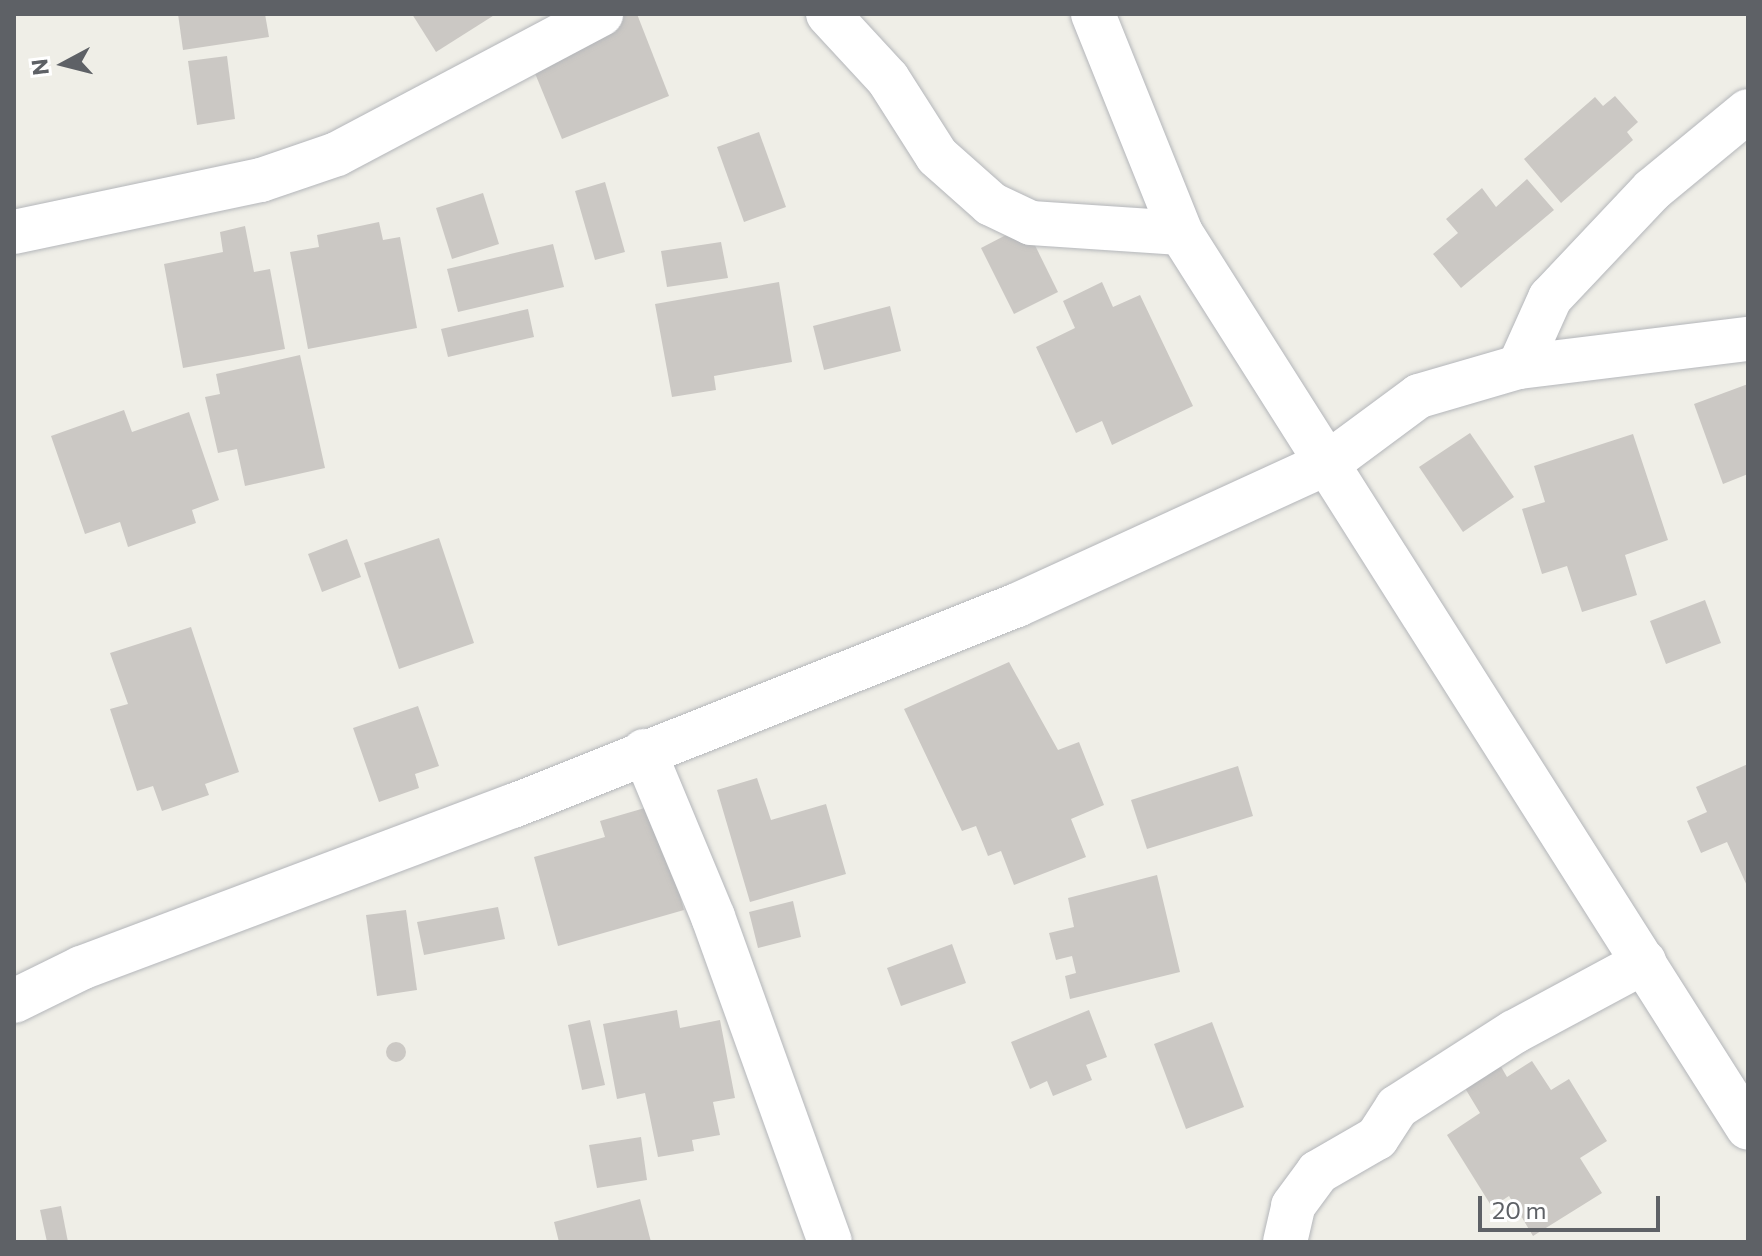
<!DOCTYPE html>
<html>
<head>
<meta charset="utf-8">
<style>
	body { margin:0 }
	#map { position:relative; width:1762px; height:1256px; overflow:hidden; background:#efeee7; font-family:Commissioner,sans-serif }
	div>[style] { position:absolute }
	.building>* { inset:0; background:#cbc8c4 }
	.round { border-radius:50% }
	.roads { filter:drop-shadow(0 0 2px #b4b6ba) drop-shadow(0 0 2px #b4b6ba) }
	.minor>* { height:44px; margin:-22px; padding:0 22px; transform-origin:22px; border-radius:22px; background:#fff }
	.tertiary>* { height:44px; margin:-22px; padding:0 22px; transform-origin:22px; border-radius:22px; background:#fff }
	span { translate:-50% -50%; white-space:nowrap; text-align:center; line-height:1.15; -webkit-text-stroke:7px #fff; paint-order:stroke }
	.frame { position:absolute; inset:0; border:16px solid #5e6166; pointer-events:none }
	.north { position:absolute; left:24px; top:24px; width:80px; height:80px; -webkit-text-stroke:6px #fff; paint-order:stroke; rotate:263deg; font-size:22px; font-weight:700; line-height:32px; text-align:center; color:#5e6166 }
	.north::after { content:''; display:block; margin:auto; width:28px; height:36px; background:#5e6166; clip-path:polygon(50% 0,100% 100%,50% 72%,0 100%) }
	.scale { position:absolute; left:1478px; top:1196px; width:182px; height:36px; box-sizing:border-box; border:4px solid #5e6166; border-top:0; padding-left:10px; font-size:24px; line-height:28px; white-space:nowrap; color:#5e6166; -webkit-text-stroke:6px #fff; paint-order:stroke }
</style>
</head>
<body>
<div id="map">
	<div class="building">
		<div style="clip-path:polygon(178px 14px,265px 14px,269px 37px,183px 50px)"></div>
		<div style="clip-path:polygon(412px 14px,496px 14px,436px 52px)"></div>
		<div style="clip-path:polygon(620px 14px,637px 14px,669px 96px,562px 139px,532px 66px)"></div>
		<div style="clip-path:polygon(227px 56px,235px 119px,197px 125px,188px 61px)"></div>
		<div style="clip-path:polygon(1615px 96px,1638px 122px,1627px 132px,1633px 140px,1561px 203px,1524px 159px,1595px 97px,1603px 106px)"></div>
		<div style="clip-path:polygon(759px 132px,786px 207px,744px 222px,717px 147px)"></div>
		<div style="clip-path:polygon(1527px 179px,1554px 210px,1461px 288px,1433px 254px,1458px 233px,1446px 219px,1482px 188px,1496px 207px)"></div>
		<div style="clip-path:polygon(605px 182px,625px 252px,595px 260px,575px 191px)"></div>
		<div style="clip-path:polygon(483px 193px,499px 244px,452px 259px,436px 208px)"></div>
		<div style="clip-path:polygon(379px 222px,383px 240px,400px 237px,417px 328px,308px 349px,290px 252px,319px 247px,317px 235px)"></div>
		<div style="clip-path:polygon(1025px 225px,1058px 292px,1014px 314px,981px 248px)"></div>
		<div style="clip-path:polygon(245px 226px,254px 272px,270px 269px,285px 349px,183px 368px,164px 264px,223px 252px,220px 232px)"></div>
		<div style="clip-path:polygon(721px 242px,728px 278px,667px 287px,661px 251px)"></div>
		<div style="clip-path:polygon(553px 244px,564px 287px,458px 312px,447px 269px)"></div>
		<div style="clip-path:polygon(779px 282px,792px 362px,714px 376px,716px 390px,672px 397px,655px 304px)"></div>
		<div style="clip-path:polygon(1102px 282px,1113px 307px,1140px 295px,1193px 406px,1112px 445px,1102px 421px,1076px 433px,1036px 347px,1075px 328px,1063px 301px)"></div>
		<div style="clip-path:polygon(890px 306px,901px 351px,824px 370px,813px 326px)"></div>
		<div style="clip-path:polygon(528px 309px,534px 337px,448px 357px,441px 329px)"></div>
		<div style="clip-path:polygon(300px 355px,325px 468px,245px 486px,237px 449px,218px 453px,205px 397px,220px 394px,216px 374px)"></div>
		<div style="clip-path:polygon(1748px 384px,1748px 474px,1723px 484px,1694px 404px)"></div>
		<div style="clip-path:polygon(124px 410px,132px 432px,189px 412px,219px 500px,192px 510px,196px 523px,128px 547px,120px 522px,85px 534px,51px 436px)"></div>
		<div style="clip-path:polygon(1470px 433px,1514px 497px,1463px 532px,1419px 467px)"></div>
		<div style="clip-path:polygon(1633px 434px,1668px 540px,1625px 555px,1637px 595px,1582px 612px,1567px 566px,1542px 574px,1522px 509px,1545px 502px,1534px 466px)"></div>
		<div style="clip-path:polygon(439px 538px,474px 643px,399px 669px,364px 563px)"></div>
		<div style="clip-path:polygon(347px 539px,361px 577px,322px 592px,308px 554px)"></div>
		<div style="clip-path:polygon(1705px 600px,1721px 643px,1666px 664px,1650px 621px)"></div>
		<div style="clip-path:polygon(191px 627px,239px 772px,205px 784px,209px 795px,162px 811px,153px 786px,137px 791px,110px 709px,128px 704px,110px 653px)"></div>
		<div style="clip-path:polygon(1009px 662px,1058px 750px,1079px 742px,1104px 805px,1071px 819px,1086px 857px,1014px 885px,1001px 851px,988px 856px,976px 826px,962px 831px,904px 709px)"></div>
		<div style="clip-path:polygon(418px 706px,439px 766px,415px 774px,419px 788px,379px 802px,353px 728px)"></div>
		<div style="clip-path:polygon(1748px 764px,1748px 888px,1727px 842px,1701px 853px,1687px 821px,1707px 812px,1696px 787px)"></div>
		<div style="clip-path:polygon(1238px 766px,1253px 816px,1147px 849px,1131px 800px)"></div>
		<div style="clip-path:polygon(757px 778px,771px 820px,826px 804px,846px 874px,750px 902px,717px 790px)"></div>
		<div style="clip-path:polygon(655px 805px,684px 910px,558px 946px,534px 857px,605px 837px,600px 821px)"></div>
		<div style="clip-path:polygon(1157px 875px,1180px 972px,1070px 999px,1065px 976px,1076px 973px,1072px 956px,1056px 960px,1049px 933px,1074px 927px,1068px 898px)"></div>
		<div style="clip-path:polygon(793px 901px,801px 937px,758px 948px,749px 912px)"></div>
		<div style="clip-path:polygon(498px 907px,505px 939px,424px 955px,417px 922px)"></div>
		<div style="clip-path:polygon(406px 910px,417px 990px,377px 996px,366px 915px)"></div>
		<div style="clip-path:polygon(952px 944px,966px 983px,901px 1006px,887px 968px)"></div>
		<div style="clip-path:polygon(677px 1010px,680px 1028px,720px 1020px,735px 1098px,713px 1102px,720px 1135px,692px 1140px,694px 1151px,658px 1157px,645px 1093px,617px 1099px,603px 1024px)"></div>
		<div style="clip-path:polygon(1089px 1010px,1107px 1057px,1086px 1065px,1092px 1080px,1053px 1096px,1047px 1081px,1030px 1089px,1011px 1042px)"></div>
		<div style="clip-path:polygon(590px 1020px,605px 1085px,582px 1090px,568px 1025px)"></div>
		<div style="clip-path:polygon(1212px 1022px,1244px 1107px,1186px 1129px,1154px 1044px)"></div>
		<div class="round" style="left:386px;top:1042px;width:20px;height:20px"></div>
		<div style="clip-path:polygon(1496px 1058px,1507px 1077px,1532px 1061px,1551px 1090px,1569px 1079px,1607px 1141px,1580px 1158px,1602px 1193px,1533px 1236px,1509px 1196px,1492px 1207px,1447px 1135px,1480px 1113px,1460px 1080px)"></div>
		<div style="clip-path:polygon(641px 1137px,647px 1180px,597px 1188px,589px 1145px)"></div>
		<div style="clip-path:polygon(640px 1199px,651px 1242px,559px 1242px,554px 1222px)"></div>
		<div style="clip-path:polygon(61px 1206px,68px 1242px,47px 1242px,40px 1210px)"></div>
	</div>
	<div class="roads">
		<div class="minor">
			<div style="left:828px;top:14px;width:88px;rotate:47.3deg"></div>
			<div style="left:888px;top:79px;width:91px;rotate:57.5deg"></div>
			<div style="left:937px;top:156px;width:72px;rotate:41.6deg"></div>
			<div style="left:991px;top:204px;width:44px;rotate:25.4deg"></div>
			<div style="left:1031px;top:223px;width:150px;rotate:3.8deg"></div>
			<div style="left:14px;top:232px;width:252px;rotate:-11.9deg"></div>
			<div style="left:261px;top:180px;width:80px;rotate:-18.9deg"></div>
			<div style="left:337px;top:154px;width:299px;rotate:-27.9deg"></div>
			<div style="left:1519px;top:367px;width:76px;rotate:-65.8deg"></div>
			<div style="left:1550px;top:298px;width:149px;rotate:-46.6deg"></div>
			<div style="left:1652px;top:190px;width:124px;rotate:-39.5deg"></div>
			<div style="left:644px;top:751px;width:180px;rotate:67.4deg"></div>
			<div style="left:713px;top:917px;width:345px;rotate:70.2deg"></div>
			<div style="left:14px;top:1001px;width:75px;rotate:-26.2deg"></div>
			<div style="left:81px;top:968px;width:461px;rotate:-20.6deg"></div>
			<div style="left:513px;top:806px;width:543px;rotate:-21.74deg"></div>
			<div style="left:1017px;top:605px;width:345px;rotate:-24.6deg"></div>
			<div style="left:1331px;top:461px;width:109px;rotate:-36.5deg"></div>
			<div style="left:1419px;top:396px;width:104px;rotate:-16.2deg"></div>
			<div style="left:1519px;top:367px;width:231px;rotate:-7deg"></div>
			<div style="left:1285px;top:1242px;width:37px;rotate:-77deg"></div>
			<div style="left:1293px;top:1206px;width:42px;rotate:-53.7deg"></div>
			<div style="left:1318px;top:1172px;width:68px;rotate:-30deg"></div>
			<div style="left:1377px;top:1138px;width:37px;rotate:-57deg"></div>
			<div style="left:1397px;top:1107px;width:139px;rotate:-32.7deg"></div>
			<div style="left:1514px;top:1032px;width:148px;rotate:-28.3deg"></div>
		</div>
		<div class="tertiary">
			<div style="left:1093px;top:14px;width:236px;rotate:68.1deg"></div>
			<div style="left:1181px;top:233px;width:1059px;rotate:57.64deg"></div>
		</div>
	</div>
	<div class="frame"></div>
	<div class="north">N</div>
	<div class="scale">20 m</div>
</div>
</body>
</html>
